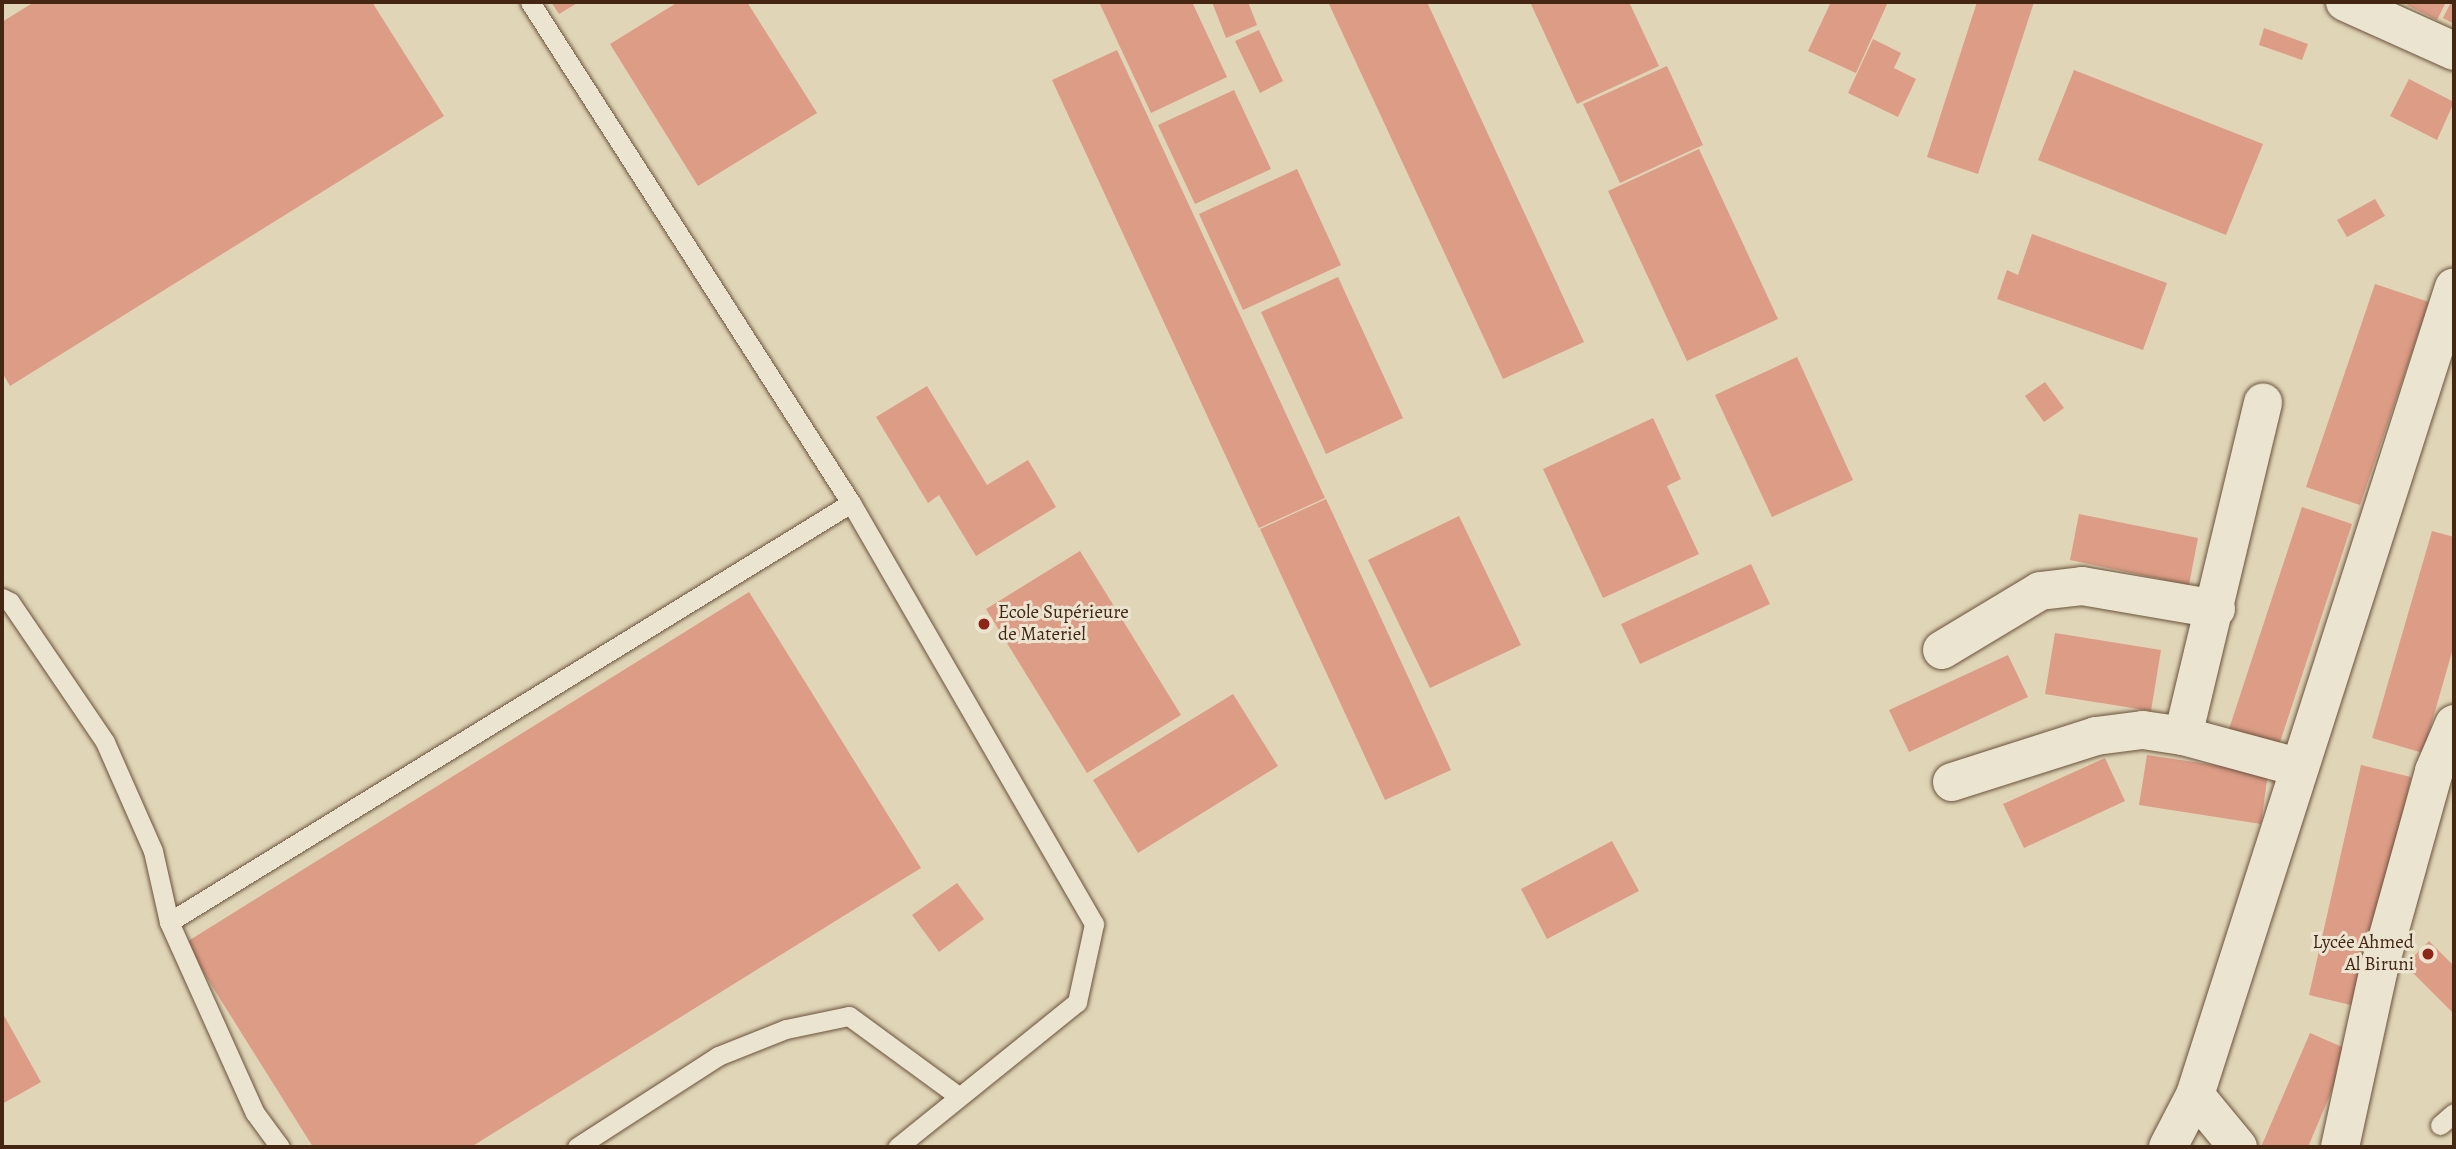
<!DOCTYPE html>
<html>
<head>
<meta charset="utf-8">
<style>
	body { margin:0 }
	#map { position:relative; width:2456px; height:1149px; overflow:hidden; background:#e0d6b7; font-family:Alegreya,serif }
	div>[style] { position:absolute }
	.building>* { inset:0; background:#dc9c86 }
	.roads { filter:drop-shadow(0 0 2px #6b523c) drop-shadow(0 0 2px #6b523c) }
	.lane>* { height:19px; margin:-9.5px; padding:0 9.5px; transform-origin:9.5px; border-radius:9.5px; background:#ebe4d0 }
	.street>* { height:38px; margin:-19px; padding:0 19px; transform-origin:19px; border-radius:19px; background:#ebe4d0 }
	.secondary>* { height:38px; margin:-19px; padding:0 19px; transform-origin:19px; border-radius:19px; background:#ebe4d0 }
	.dots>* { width:19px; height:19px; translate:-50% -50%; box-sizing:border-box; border:4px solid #ebe4d0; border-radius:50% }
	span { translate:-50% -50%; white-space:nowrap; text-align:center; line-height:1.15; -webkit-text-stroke:6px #ebe4d0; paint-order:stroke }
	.poi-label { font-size:19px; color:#442613 }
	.left { translate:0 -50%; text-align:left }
	.right { translate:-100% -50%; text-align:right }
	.frame { position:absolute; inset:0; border:4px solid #442613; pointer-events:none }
</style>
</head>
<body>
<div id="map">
	<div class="building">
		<div style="clip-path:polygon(34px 2px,372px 2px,444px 116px,10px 386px,2px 372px,2px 22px)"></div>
		<div style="clip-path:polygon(551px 2px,579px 2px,559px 14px)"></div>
		<div style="clip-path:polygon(678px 2px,747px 2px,817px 113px,698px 186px,610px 44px)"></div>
		<div style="clip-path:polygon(1099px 2px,1192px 2px,1227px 77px,1151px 113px)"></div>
		<div style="clip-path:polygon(1212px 2px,1248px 2px,1257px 25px,1226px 38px)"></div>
		<div style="clip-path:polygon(1328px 2px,1427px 2px,1584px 342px,1503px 379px)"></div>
		<div style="clip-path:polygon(1530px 2px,1629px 2px,1659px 66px,1577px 104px)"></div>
		<div style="clip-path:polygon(1831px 2px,1888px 2px,1856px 73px,1808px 51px)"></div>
		<div style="clip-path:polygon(1977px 2px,2034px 2px,1978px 174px,1927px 157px)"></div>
		<div style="clip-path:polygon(2409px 2px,2446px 2px,2437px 20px,2407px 5px)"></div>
		<div style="clip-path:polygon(2451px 2px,2454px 2px,2454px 24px,2443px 18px)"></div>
		<div style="clip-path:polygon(2264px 28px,2308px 44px,2302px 60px,2259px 45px)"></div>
		<div style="clip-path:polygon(1259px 30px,1283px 81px,1260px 93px,1235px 41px)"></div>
		<div style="clip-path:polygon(1873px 39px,1901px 53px,1894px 68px,1916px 79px,1898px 117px,1848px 93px)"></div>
		<div style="clip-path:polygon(1117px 50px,1325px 498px,1259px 528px,1052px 80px)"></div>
		<div style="clip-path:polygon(1667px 66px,1703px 145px,1620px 183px,1583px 104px)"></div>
		<div style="clip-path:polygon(2074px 70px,2263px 144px,2226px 235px,2038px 160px)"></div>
		<div style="clip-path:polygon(2409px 79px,2454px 102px,2437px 140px,2390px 116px)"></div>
		<div style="clip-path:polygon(1234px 90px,1271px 169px,1195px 204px,1158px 125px)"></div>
		<div style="clip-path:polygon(1699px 149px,1778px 319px,1687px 361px,1608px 191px)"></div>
		<div style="clip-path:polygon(1297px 169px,1341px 265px,1243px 310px,1199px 214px)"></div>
		<div style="clip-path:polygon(2375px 199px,2385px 216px,2347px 237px,2337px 220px)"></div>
		<div style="clip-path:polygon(2032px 234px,2167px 283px,2143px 350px,1997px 299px,2007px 270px,2018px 275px)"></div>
		<div style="clip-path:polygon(1338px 277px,1403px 418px,1326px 454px,1261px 312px)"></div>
		<div style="clip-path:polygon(2375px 284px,2429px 302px,2360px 505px,2306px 487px)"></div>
		<div style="clip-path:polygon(1797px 357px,1853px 480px,1772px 517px,1715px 395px)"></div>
		<div style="clip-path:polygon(2045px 382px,2064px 408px,2044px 422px,2025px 396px)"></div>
		<div style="clip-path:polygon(927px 386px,987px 485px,1028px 460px,1056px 507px,976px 556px,939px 495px,928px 503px,876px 417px)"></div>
		<div style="clip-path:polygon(1653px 418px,1681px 479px,1667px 486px,1699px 554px,1603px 598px,1543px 469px)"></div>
		<div style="clip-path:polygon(1326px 499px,1451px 770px,1385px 800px,1260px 529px)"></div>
		<div style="clip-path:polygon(2302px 507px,2352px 524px,2279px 745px,2229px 729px)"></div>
		<div style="clip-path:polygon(2079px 514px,2198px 538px,2189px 585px,2070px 560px)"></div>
		<div style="clip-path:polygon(1459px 516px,1521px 645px,1430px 688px,1368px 560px)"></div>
		<div style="clip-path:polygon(2432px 531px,2454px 537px,2454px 645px,2423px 753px,2372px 738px)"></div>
		<div style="clip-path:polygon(1080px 551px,1181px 715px,1087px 773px,986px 609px)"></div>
		<div style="clip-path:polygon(1751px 564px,1770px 604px,1640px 664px,1621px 624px)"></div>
		<div style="clip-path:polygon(749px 592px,921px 868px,471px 1147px,313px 1147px,185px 943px)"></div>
		<div style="clip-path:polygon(2055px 633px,2161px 650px,2151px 711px,2045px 694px)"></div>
		<div style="clip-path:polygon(2008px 655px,2028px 697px,1909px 752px,1889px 710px)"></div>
		<div style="clip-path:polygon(1233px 694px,1278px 766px,1138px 853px,1093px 780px)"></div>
		<div style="clip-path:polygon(2147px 755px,2268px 773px,2261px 824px,2139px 805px)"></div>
		<div style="clip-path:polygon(2105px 758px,2125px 801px,2024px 848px,2003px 804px)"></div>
		<div style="clip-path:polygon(2361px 765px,2411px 777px,2359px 1007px,2309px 995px)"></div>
		<div style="clip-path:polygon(1612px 841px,1639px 891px,1547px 939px,1521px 889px)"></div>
		<div style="clip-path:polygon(957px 883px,984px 919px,939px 952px,912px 915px)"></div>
		<div style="clip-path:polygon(2429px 941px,2454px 966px,2454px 1014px,2405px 965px)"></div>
		<div style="clip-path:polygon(2px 1012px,41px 1082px,2px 1104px)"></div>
		<div style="clip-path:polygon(2310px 1033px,2349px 1050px,2308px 1147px,2261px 1147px)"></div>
	</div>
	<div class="roads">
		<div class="lane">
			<div style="left:530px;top:2px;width:595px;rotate:57.35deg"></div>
			<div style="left:851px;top:503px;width:486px;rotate:60deg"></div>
			<div style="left:1094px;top:924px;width:80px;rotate:102.3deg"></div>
			<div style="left:1077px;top:1002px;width:231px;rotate:141.1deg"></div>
			<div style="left:2px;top:598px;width:9px;rotate:27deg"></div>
			<div style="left:10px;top:602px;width:169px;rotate:55.8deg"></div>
			<div style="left:105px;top:742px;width:119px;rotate:66.2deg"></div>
			<div style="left:153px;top:851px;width:73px;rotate:77.3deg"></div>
			<div style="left:169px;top:922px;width:209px;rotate:65.8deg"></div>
			<div style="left:255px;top:1113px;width:42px;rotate:53.7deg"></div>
			<div style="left:169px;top:922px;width:800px;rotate:-31.57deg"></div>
			<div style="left:2440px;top:1125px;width:18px;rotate:-41deg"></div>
			<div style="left:577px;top:1147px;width:168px;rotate:-32.8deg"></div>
			<div style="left:718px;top:1056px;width:73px;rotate:-21.7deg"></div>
			<div style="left:786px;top:1029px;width:64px;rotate:-11.7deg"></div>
			<div style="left:849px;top:1016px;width:134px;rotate:36.2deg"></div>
		</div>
		<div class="street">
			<div style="left:1942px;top:650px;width:114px;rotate:-31deg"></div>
			<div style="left:2040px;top:591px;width:42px;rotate:-6.8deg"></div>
			<div style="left:2082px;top:586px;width:136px;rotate:9.7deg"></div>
			<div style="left:2183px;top:736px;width:343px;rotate:-76.5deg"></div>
			<div style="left:1952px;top:782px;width:151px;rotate:-17.7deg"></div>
			<div style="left:2096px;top:736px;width:47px;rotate:-7.3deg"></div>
			<div style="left:2143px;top:730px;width:40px;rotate:8.5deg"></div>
			<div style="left:2183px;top:736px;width:118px;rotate:15.2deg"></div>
			<div style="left:2168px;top:1147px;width:59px;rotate:-62.6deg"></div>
			<div style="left:2238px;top:1147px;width:67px;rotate:-129.6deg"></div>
			<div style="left:2195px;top:1095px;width:848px;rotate:-72.23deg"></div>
			<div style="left:2340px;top:1147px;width:179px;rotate:-77.7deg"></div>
			<div style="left:2378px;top:972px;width:209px;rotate:-74.4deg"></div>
			<div style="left:2434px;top:771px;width:51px;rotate:-66.9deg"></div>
		</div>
		<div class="secondary">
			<div style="left:2345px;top:2px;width:120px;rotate:24.2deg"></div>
		</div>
	</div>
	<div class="dots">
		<div style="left:984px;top:624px;background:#8f2418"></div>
		<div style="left:2428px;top:954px;background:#8f2418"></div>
	</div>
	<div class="poi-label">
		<span class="left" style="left:998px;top:624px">Ecole Supérieure<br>de Materiel</span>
		<span class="right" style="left:2414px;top:954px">Lycée Ahmed<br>Al Biruni</span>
	</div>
	<div class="frame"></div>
</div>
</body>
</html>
